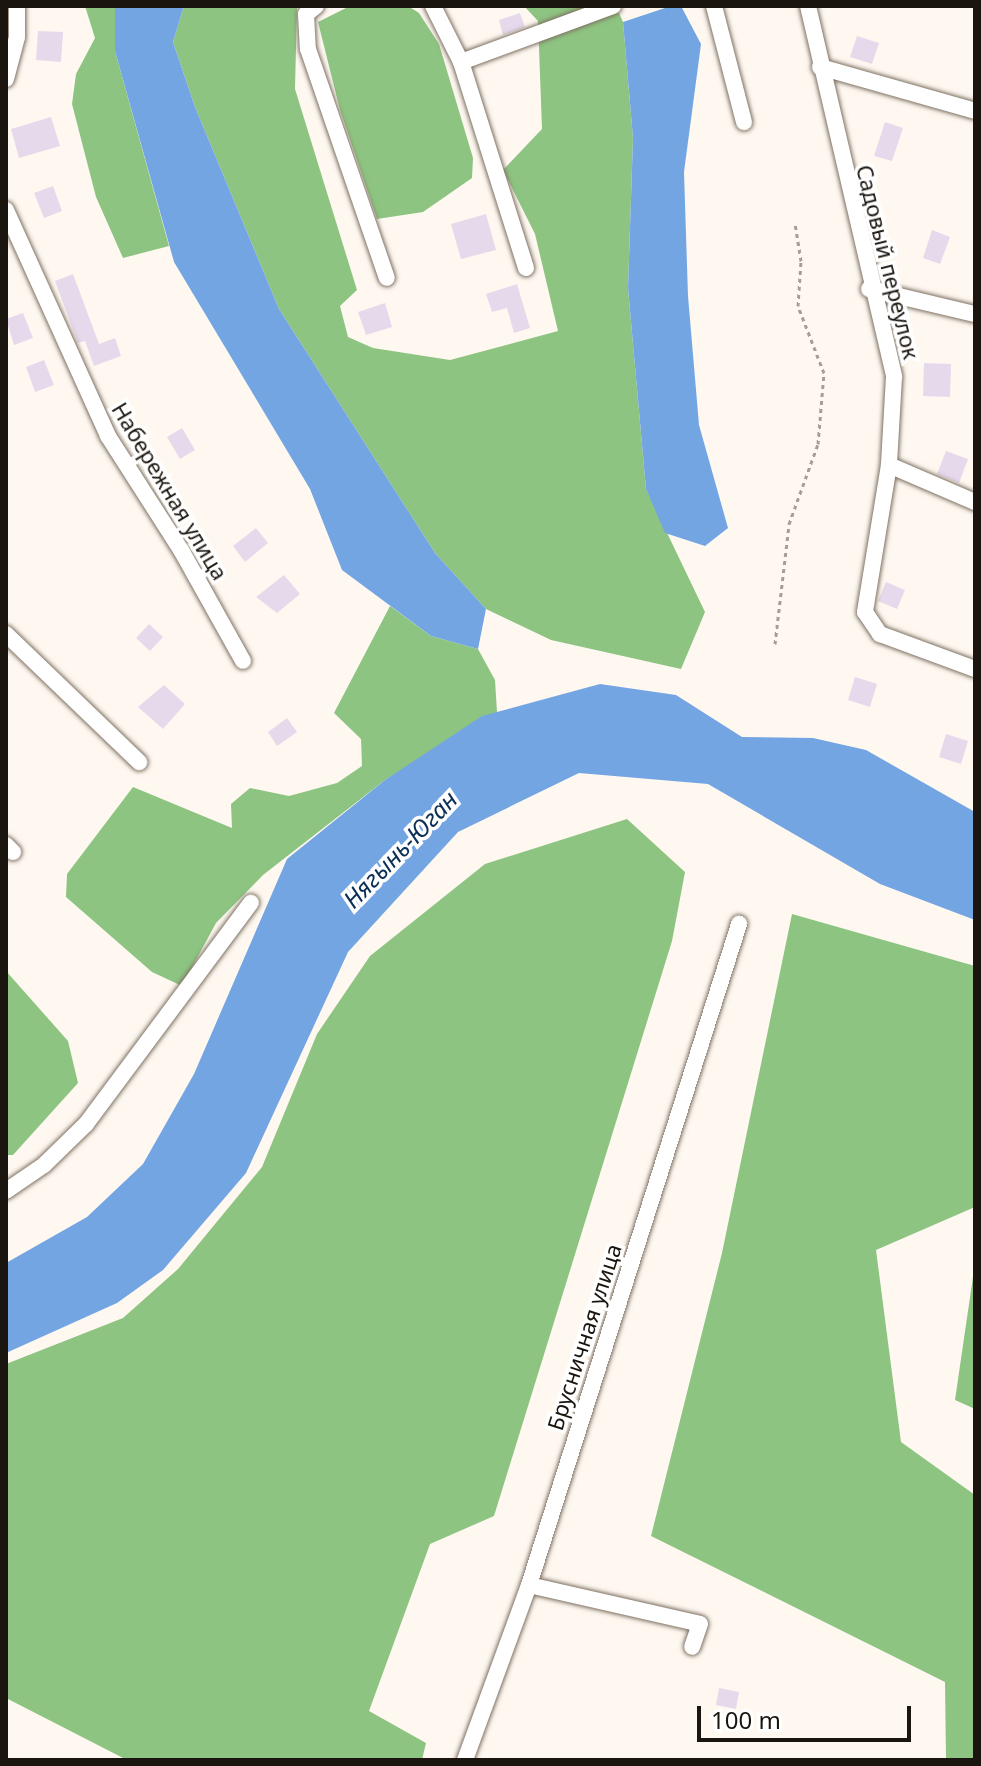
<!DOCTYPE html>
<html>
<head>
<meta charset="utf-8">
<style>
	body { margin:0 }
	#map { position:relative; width:981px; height:1766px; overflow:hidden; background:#fef8f1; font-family:"Noto Sans",sans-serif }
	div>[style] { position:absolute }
	.forest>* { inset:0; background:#8ec482 }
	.water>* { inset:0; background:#73a5e3 }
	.building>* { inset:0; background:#e6d9ec }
	.path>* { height:3px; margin-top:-1.5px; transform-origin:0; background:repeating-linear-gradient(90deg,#a49e97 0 4px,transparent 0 8px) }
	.roads { filter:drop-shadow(0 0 2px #7f7162) drop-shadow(0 0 2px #7f7162) }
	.minor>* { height:16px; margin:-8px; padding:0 8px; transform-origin:8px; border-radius:8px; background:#fff }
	span { translate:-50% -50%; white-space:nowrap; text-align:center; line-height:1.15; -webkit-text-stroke:7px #fff; paint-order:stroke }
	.street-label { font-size:22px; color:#1b150f }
	.water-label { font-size:24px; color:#0b2e55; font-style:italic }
	.frame { position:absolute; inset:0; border:8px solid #1b150f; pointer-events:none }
	.scale { position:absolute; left:697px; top:1706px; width:214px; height:36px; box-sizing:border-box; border:4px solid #1b150f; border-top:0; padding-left:10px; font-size:24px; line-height:28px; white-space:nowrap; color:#1b150f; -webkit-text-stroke:6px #fff; paint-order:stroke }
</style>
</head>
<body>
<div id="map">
	<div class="forest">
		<div style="clip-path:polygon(85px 6px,115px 6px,115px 51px,169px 246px,123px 258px,96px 197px,72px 104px,76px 74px,95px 38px)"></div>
		<div style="clip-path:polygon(184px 6px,297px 6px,295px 89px,357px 290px,340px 306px,348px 337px,373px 348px,450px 360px,558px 331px,535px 234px,503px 170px,542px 129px,538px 21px,524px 6px,616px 6px,623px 22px,633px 138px,628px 288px,646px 489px,705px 612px,681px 669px,551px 640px,486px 609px,435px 553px,279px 309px,195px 107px,173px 42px)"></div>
		<div style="clip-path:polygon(350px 6px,408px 6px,419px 13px,439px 44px,473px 158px,472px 178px,423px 212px,377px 219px,340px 110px,318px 22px)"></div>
		<div style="clip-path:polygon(390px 606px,431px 636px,478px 649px,495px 680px,497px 712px,385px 780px,263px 875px,216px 923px,182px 986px,152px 972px,66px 897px,67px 874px,133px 787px,232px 828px,231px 804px,250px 788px,289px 796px,337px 783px,362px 766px,361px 739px,334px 713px)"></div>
		<div style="clip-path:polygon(627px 819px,685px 872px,672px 941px,494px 1516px,430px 1544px,369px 1711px,426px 1743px,422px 1760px,127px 1760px,6px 1698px,6px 1364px,123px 1318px,178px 1269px,262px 1167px,317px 1034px,370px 956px,485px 864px)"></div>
		<div style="clip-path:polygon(792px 914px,975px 966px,975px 1207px,876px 1250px,901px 1442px,975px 1495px,975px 1760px,946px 1760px,945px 1682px,651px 1536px,722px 1253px)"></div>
		<div style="clip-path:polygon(6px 971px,68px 1041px,78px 1083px,13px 1155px,6px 1155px)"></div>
		<div style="clip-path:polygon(975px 1263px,975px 1409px,955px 1400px)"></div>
	</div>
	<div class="water">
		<div style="clip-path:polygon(115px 6px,184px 6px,173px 42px,195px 107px,279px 309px,435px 553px,486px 609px,478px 649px,431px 636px,342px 570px,310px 489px,174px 262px,115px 51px)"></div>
		<div style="clip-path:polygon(671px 6px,681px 6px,701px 44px,684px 172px,688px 296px,699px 425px,728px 528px,705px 546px,665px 533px,646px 489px,628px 288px,633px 138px,623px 22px)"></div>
		<div style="clip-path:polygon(600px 684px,676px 695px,742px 737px,813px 738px,866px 750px,975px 812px,975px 920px,880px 884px,708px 784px,579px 773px,458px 832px,348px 952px,246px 1173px,163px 1270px,117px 1303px,6px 1353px,6px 1263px,87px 1217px,143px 1164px,194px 1074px,287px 859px,385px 780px,482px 716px)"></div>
	</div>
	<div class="building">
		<div style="clip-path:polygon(520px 13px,525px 27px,503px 35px,499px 20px)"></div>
		<div style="clip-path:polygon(38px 31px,63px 32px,61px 62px,36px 60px)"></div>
		<div style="clip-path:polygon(857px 36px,879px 43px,872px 64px,850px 57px)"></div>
		<div style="clip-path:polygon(51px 117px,60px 146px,19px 158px,11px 129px)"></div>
		<div style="clip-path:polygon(885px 122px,903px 128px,892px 161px,874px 156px)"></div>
		<div style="clip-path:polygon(53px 186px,62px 211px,44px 218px,34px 193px)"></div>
		<div style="clip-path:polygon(486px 214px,496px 250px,461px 259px,451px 224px)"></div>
		<div style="clip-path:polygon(932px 230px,950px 237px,940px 264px,923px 258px)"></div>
		<div style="clip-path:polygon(73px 274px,99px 344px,115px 338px,121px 356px,94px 366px,85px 341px,78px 343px,55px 281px)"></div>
		<div style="clip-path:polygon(517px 284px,530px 328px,514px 333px,507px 308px,492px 312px,486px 294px)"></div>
		<div style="clip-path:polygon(385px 303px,392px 327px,366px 335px,358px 312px)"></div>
		<div style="clip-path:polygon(23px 313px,33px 338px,14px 345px,6px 319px)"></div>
		<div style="clip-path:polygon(44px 360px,54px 385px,35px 392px,26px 367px)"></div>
		<div style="clip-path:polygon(924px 363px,951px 364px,950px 397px,923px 396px)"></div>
		<div style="clip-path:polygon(182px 428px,195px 450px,180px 459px,167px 437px)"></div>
		<div style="clip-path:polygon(946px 451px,968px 459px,959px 483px,937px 474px)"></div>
		<div style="clip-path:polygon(256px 528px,268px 543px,245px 562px,233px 546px)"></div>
		<div style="clip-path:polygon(284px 575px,300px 594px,277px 613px,256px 597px)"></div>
		<div style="clip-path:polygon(886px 582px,905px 590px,897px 609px,878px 601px)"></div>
		<div style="clip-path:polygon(149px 624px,163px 637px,150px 651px,136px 638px)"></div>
		<div style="clip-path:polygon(855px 677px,877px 684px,870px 707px,848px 700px)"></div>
		<div style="clip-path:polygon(164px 685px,185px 704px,163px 729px,138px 707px)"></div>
		<div style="clip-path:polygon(287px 718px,297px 732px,277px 746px,268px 732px)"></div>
		<div style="clip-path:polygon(946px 734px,968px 741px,961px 764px,939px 757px)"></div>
		<div style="clip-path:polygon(719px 1688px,739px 1692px,736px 1709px,716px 1705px)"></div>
	</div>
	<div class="path">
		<div style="left:775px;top:644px;width:121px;rotate:-83.3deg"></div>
		<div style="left:789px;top:524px;width:85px;rotate:-70.1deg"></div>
		<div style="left:818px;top:444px;width:71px;rotate:-85.2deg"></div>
		<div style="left:824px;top:373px;width:72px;rotate:-111.2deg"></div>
		<div style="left:798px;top:306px;width:45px;rotate:-86.2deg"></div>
		<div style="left:801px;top:261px;width:38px;rotate:-99deg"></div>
	</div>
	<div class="roads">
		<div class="minor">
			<div style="left:316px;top:6px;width:13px;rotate:141deg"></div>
			<div style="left:306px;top:14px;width:35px;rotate:87deg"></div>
			<div style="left:308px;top:49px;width:242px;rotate:71deg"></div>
			<div style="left:433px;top:6px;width:63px;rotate:63.4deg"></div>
			<div style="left:714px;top:6px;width:120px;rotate:75.5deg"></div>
			<div style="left:808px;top:6px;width:381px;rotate:76.9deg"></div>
			<div style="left:894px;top:377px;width:88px;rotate:93.3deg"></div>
			<div style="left:889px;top:465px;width:149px;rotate:99.3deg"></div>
			<div style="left:865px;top:612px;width:27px;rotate:56deg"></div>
			<div style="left:880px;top:634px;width:101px;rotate:20.2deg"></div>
			<div style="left:820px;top:67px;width:161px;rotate:15.8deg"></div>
			<div style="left:6px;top:79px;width:43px;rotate:-75.3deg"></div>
			<div style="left:17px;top:37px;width:31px;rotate:-90deg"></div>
			<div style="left:6px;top:210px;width:248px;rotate:65.7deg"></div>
			<div style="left:108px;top:436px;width:135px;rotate:57.4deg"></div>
			<div style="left:181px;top:550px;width:127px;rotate:60.8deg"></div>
			<div style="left:526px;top:268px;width:216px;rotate:-107.5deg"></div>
			<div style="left:461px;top:62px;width:162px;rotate:-20.2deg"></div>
			<div style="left:869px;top:289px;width:109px;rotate:13.3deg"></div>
			<div style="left:889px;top:465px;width:94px;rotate:23.3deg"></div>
			<div style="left:6px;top:634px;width:185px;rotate:43.9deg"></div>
			<div style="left:6px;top:845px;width:10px;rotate:45deg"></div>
			<div style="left:6px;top:1191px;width:46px;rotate:-34.4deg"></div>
			<div style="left:44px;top:1165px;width:59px;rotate:-44.3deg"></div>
			<div style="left:86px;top:1124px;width:276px;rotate:-53.3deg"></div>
			<div style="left:529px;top:1585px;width:175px;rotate:12.8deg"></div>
			<div style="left:700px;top:1624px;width:24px;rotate:109deg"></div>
			<div style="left:465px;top:1760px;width:186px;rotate:-69.9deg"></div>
			<div style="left:529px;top:1585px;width:694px;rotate:-72.37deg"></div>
		</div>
	</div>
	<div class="street-label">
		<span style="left:888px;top:262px;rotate:76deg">Садовый переулок</span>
		<span style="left:170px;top:491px;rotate:59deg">Набережная улица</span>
		<span style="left:584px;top:1337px;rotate:-72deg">Брусничная улица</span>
	</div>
	<div class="water-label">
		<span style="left:400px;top:849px;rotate:-46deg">Нягынь-Юган</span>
	</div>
	<div class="frame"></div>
	<div class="scale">100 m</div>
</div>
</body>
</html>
